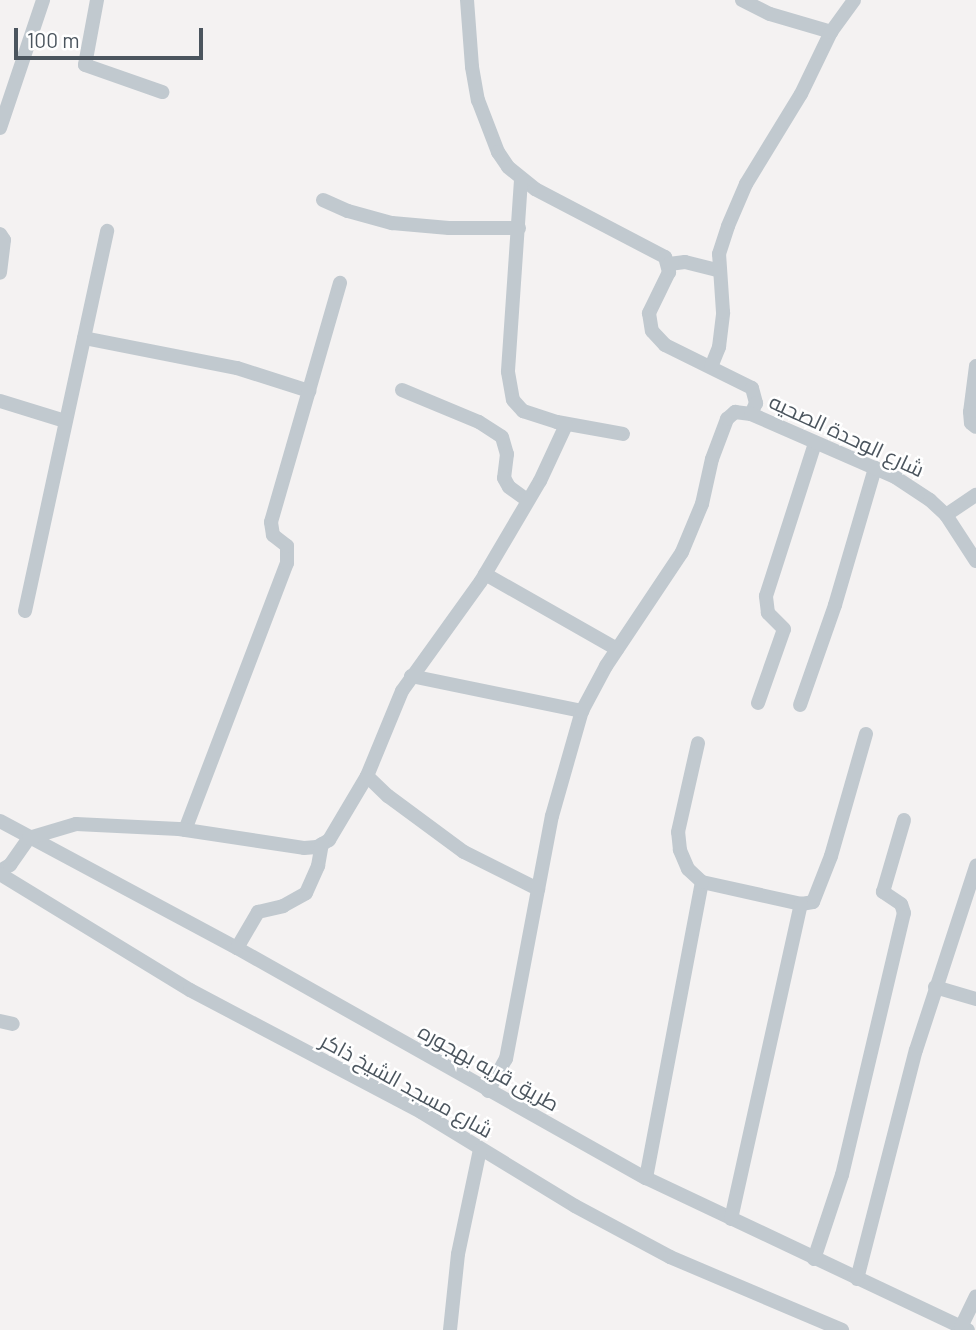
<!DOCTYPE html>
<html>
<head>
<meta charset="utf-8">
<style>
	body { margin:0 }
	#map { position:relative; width:976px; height:1330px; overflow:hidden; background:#f4f2f2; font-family:Barlow,Cairo,sans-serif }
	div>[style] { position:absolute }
	.minor>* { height:14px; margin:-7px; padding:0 7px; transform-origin:7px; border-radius:7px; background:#c1c9cf }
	span { translate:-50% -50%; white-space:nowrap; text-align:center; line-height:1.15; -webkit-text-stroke:5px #fff; paint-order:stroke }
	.street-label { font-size:21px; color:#4b555e }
	.scale { position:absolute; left:14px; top:28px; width:189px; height:32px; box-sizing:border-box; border:4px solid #4b555e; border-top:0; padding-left:9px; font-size:21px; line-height:24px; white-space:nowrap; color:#4b555e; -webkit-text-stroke:5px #fff; paint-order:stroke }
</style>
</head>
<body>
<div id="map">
	<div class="minor">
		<div style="left:97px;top:0;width:66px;rotate:100.5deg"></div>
		<div style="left:85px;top:65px;width:82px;rotate:19.3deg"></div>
		<div style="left:467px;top:0;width:67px;rotate:85.7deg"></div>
		<div style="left:472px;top:67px;width:34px;rotate:80deg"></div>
		<div style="left:478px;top:100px;width:56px;rotate:69deg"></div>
		<div style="left:498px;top:152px;width:18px;rotate:56deg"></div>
		<div style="left:508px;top:167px;width:35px;rotate:39deg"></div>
		<div style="left:535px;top:189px;width:147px;rotate:27.6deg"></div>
		<div style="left:665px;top:257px;width:16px;rotate:75deg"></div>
		<div style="left:669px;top:272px;width:46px;rotate:116deg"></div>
		<div style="left:649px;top:313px;width:18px;rotate:81deg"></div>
		<div style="left:652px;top:331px;width:19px;rotate:47deg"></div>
		<div style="left:665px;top:345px;width:97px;rotate:26.3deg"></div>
		<div style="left:752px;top:388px;width:16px;rotate:75deg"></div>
		<div style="left:756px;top:403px;width:12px;rotate:114deg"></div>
		<div style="left:742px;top:0;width:31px;rotate:27deg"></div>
		<div style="left:770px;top:14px;width:64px;rotate:16.4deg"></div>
		<div style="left:0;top:128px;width:135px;rotate:-71.4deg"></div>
		<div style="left:521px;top:180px;width:192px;rotate:93.9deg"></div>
		<div style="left:508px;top:372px;width:28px;rotate:80deg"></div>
		<div style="left:513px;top:400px;width:15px;rotate:48deg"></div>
		<div style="left:523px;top:411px;width:36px;rotate:18deg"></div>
		<div style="left:557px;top:422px;width:67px;rotate:10.3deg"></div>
		<div style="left:323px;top:200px;width:27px;rotate:24deg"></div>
		<div style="left:348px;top:211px;width:46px;rotate:15.3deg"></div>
		<div style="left:392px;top:223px;width:57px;rotate:5deg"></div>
		<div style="left:449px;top:228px;width:70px"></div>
		<div style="left:0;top:234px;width:7px;rotate:56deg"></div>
		<div style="left:4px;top:240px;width:33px;rotate:97deg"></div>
		<div style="left:669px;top:264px;width:16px;rotate:-7deg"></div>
		<div style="left:685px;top:262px;width:36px;rotate:14deg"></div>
		<div style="left:84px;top:338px;width:156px;rotate:11.1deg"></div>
		<div style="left:237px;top:368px;width:76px;rotate:17.7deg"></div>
		<div style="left:976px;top:366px;width:46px;rotate:97.4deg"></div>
		<div style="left:970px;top:412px;width:11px;rotate:85deg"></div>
		<div style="left:971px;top:423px;width:6px;rotate:39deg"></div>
		<div style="left:711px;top:367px;width:22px;rotate:-68deg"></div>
		<div style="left:719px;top:347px;width:35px;rotate:-83deg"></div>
		<div style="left:723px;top:312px;width:58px;rotate:-93.9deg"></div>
		<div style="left:719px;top:254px;width:29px;rotate:-72deg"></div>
		<div style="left:728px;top:226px;width:46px;rotate:-66.8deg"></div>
		<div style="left:746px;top:184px;width:105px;rotate:-58.6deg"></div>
		<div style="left:801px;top:94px;width:69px;rotate:-64.2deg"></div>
		<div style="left:831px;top:32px;width:39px;rotate:-54deg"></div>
		<div style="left:402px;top:390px;width:83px;rotate:22.6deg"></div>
		<div style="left:479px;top:422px;width:27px;rotate:33deg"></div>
		<div style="left:502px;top:437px;width:18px;rotate:74deg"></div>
		<div style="left:507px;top:454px;width:24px;rotate:97deg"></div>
		<div style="left:504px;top:478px;width:10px;rotate:61deg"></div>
		<div style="left:509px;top:487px;width:22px;rotate:36deg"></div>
		<div style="left:0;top:401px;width:68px;rotate:17.1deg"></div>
		<div style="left:946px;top:515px;width:36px;rotate:-34deg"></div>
		<div style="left:485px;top:574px;width:152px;rotate:29.6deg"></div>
		<div style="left:25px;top:611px;width:389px;rotate:-77.8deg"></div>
		<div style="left:411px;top:676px;width:175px;rotate:11.6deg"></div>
		<div style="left:758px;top:703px;width:78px;rotate:-70.6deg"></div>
		<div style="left:784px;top:629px;width:23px;rotate:-135deg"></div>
		<div style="left:768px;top:613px;width:17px;rotate:-97deg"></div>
		<div style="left:766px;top:596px;width:161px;rotate:-72.2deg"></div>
		<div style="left:800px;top:705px;width:106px;rotate:-70.7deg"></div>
		<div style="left:835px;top:605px;width:143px;rotate:-73.7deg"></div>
		<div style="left:367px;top:776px;width:29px;rotate:44deg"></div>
		<div style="left:388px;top:796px;width:94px;rotate:36.4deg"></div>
		<div style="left:464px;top:852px;width:83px;rotate:26.6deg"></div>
		<div style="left:0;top:821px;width:269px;rotate:28.2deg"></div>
		<div style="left:237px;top:948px;width:469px;rotate:29.4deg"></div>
		<div style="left:646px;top:1178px;width:356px;rotate:25.3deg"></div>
		<div style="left:185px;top:830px;width:286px;rotate:-69.1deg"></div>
		<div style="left:287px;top:563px;width:17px;rotate:-90deg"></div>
		<div style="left:287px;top:546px;width:18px;rotate:-142deg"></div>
		<div style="left:273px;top:535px;width:13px;rotate:-99deg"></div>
		<div style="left:271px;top:522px;width:249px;rotate:-73.9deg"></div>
		<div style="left:0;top:871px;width:12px;rotate:-31deg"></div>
		<div style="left:10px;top:865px;width:33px;rotate:-55deg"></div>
		<div style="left:29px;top:838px;width:49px;rotate:-16.6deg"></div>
		<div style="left:76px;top:824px;width:103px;rotate:2.8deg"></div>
		<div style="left:179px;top:829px;width:126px;rotate:8.6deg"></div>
		<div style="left:304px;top:848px;width:13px;rotate:-4deg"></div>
		<div style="left:317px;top:847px;width:14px;rotate:-30deg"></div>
		<div style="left:329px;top:840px;width:74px;rotate:-59.3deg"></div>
		<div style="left:367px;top:776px;width:92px;rotate:-67.6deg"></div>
		<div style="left:402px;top:691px;width:135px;rotate:-54.3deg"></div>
		<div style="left:481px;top:581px;width:116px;rotate:-59.5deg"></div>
		<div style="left:540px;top:481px;width:62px;rotate:-65.1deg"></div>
		<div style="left:0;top:874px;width:223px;rotate:31.4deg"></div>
		<div style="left:190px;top:990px;width:261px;rotate:27.8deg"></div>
		<div style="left:421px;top:1112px;width:180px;rotate:31.4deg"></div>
		<div style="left:575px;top:1206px;width:108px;rotate:28.2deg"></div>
		<div style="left:670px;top:1257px;width:187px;rotate:23deg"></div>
		<div style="left:702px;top:882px;width:101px;rotate:12.5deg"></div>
		<div style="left:801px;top:904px;width:12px;rotate:-9deg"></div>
		<div style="left:813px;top:902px;width:49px;rotate:-68.6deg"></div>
		<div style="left:831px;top:856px;width:127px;rotate:-74deg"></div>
		<div style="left:237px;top:948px;width:42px;rotate:-59.7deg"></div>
		<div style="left:258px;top:912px;width:26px;rotate:-13deg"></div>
		<div style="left:283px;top:906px;width:26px;rotate:-29deg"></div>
		<div style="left:306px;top:893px;width:30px;rotate:-66deg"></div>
		<div style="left:318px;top:866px;width:22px;rotate:-80deg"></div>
		<div style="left:935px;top:987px;width:43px;rotate:16.3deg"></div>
		<div style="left:0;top:1021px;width:13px;rotate:13deg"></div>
		<div style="left:488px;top:1091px;width:37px;rotate:-61deg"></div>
		<div style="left:506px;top:1059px;width:247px;rotate:-79.3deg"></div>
		<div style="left:552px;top:816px;width:109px;rotate:-74.1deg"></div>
		<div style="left:582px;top:711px;width:51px;rotate:-61.9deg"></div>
		<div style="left:606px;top:666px;width:137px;rotate:-56.3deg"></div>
		<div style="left:682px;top:552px;width:52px;rotate:-67.4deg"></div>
		<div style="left:702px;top:504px;width:46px;rotate:-77.5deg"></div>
		<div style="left:712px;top:459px;width:43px;rotate:-69.4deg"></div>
		<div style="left:727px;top:419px;width:11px;rotate:-41deg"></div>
		<div style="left:735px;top:412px;width:16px;rotate:7deg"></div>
		<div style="left:751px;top:414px;width:157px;rotate:23.6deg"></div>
		<div style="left:895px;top:477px;width:42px;rotate:33.3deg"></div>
		<div style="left:930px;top:500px;width:22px;rotate:43deg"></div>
		<div style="left:946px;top:515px;width:55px;rotate:56.9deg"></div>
		<div style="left:646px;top:1178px;width:301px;rotate:-79.3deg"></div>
		<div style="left:702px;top:882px;width:19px;rotate:-137deg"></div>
		<div style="left:688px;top:869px;width:21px;rotate:-113deg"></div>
		<div style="left:680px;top:850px;width:18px;rotate:-96deg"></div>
		<div style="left:678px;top:832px;width:91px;rotate:-77.3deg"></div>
		<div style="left:731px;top:1219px;width:323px;rotate:-77.5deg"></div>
		<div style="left:814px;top:1259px;width:89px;rotate:-71.6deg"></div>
		<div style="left:842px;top:1175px;width:269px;rotate:-76.7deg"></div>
		<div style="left:904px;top:913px;width:9px;rotate:-108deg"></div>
		<div style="left:901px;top:904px;width:22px;rotate:-146deg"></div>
		<div style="left:883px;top:892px;width:75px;rotate:-73.7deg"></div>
		<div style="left:857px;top:1279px;width:236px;rotate:-75.6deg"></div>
		<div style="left:916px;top:1050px;width:194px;rotate:-71.9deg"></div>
		<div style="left:961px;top:1327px;width:34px;rotate:-64deg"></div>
		<div style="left:450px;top:1330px;width:76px;rotate:-84deg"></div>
		<div style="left:458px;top:1254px;width:106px;rotate:-78.1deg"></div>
	</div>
	<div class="street-label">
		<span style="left:847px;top:435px;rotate:25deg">شارع الوحدة الصحيه</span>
		<span style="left:489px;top:1067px;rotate:29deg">طريق قريه بهجوره</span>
		<span style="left:407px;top:1085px;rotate:29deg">شارع مسجد الشيخ ذاكر</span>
	</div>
	<div class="scale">100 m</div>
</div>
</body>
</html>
